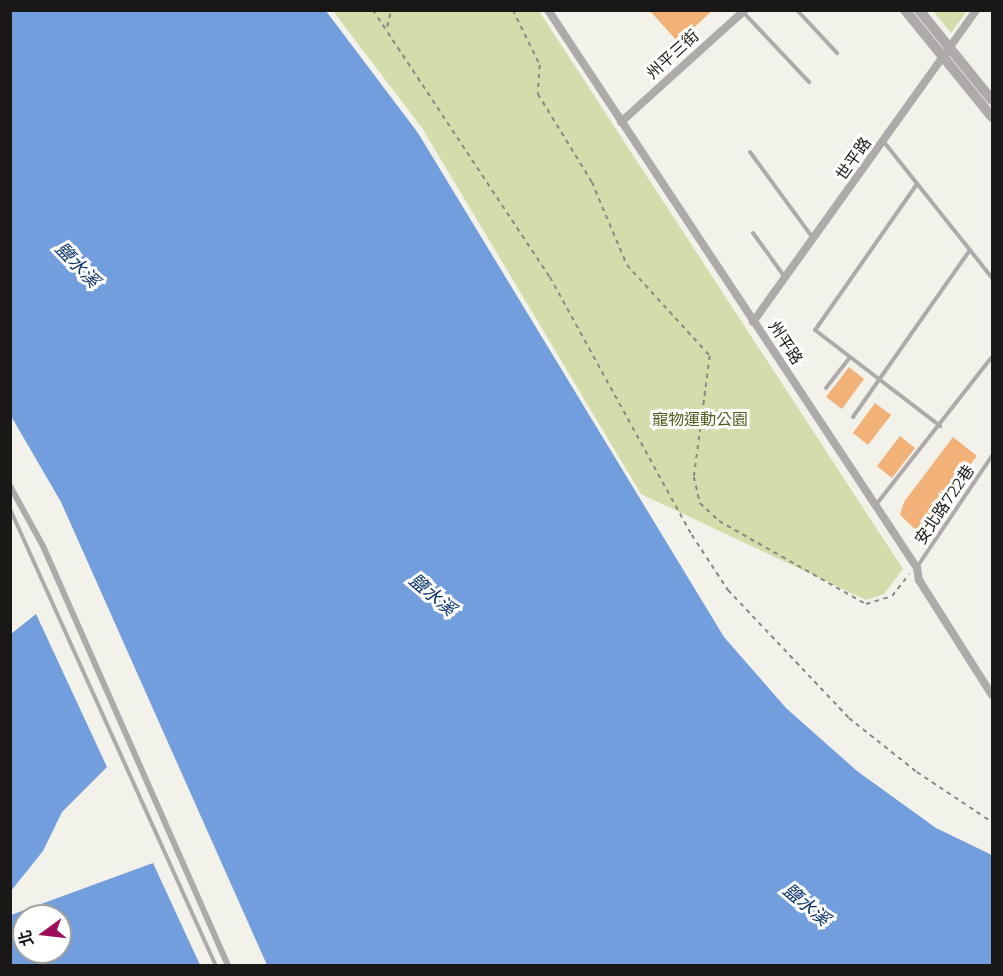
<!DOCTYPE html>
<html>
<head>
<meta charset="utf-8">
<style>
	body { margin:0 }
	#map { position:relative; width:1003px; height:976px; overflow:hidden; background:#f3f2ea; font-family:Montserrat,"Noto Sans TC",sans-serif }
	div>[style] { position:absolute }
	.green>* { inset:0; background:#d4dcab }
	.water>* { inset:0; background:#729ede }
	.building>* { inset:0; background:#f2b176 }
	.path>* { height:1.5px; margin-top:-0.75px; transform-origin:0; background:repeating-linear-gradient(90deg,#898883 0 4.5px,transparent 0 9px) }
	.service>* { height:4px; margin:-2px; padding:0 2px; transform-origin:2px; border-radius:2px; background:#aeaaaa }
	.pedestrian>* { height:6px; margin:-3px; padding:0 3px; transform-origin:3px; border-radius:3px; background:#aeaaaa }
	.minor>* { height:8px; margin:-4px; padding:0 4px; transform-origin:4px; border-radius:4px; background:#aeaaaa }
	.tertiary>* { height:10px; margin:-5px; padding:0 5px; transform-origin:5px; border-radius:5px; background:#aeaaaa }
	span { translate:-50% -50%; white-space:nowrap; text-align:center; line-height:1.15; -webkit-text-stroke:6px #fffffd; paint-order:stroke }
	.street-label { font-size:16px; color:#191816 }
	.park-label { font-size:16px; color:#545b20 }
	.water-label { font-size:18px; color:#07326b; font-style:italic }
	.frame { position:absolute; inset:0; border:12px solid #191816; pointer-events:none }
	.north { position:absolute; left:12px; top:904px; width:60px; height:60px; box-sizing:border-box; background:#fffffd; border:2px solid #a3a3a1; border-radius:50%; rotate:255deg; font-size:16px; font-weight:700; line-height:24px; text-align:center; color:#191816 }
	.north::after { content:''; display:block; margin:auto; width:21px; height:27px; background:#9d0d59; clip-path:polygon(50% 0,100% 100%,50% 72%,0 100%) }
</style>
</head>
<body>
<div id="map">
	<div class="green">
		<div style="clip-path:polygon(333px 11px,539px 11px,903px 569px,884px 594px,866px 600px,641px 494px,422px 128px)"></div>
		<div style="clip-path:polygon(933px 11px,967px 11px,951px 33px)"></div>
	</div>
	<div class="water">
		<div style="clip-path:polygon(10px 11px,326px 11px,418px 133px,724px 637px,786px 708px,857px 771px,936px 828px,992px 855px,992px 965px,267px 965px,61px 502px,11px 416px)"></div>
		<div style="clip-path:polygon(36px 614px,107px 767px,62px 812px,43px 851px,11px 891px,11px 634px)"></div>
		<div style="clip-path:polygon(evenodd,153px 863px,200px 965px,11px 965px,11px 915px,153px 863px,24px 916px,60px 916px,60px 952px,24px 952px,24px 916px)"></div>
	</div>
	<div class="building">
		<div style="clip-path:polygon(649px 10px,713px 10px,678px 42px)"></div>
		<div style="clip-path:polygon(849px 367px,864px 379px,842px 409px,826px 397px)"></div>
		<div style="clip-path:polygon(875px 403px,891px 415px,868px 445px,853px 433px)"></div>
		<div style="clip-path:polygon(900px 436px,915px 448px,892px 478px,877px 466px)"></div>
		<div style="clip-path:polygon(953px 437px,977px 456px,918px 532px,900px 515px,904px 502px)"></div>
	</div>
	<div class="path">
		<div style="left:373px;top:10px;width:320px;rotate:56.5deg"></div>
		<div style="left:550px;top:277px;width:294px;rotate:61.2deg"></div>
		<div style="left:692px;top:535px;width:66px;rotate:56.8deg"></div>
		<div style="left:728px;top:590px;width:176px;rotate:46.6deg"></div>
		<div style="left:849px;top:718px;width:87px;rotate:38.5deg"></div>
		<div style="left:917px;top:772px;width:90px;rotate:33.7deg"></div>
		<div style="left:513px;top:10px;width:61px;rotate:63.9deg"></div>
		<div style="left:540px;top:65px;width:29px;rotate:94deg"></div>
		<div style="left:538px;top:94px;width:103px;rotate:58.5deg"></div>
		<div style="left:592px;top:182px;width:90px;rotate:67.1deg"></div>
		<div style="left:627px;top:265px;width:123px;rotate:47.6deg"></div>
		<div style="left:710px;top:356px;width:122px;rotate:97.5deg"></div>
		<div style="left:694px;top:477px;width:27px;rotate:77deg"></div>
		<div style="left:700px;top:503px;width:26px;rotate:43deg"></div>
		<div style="left:719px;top:521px;width:169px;rotate:29.5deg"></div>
		<div style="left:866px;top:604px;width:27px;rotate:-17deg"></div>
		<div style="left:892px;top:596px;width:28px;rotate:-52deg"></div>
		<div style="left:387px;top:27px;width:17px;rotate:-77deg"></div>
	</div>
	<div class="service">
		<div style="left:797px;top:10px;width:59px;rotate:47.1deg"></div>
		<div style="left:744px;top:13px;width:95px;rotate:46.7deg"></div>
		<div style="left:884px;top:142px;width:174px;rotate:51.5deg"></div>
		<div style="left:750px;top:152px;width:107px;rotate:53.8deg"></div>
		<div style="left:917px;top:184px;width:178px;rotate:124.9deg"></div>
		<div style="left:815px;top:330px;width:158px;rotate:37.5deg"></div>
		<div style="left:753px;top:233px;width:53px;rotate:54.2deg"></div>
		<div style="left:826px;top:388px;width:39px;rotate:-52deg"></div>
		<div style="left:853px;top:417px;width:204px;rotate:-55deg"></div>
		<div style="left:875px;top:506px;width:189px;rotate:-51.9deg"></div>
		<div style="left:10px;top:509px;width:501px;rotate:65.74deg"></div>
		<div style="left:917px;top:567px;width:134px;rotate:-56deg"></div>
	</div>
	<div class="pedestrian">
		<div style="left:10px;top:486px;width:68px;rotate:61.2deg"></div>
		<div style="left:43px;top:546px;width:459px;rotate:66.2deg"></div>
	</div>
	<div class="minor">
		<div style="left:548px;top:10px;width:669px;rotate:56.52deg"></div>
		<div style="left:917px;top:568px;width:12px;rotate:81deg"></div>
		<div style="left:919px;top:580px;width:136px;rotate:57.6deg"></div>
		<div style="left:621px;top:122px;width:167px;rotate:-42.1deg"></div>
		<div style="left:753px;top:322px;width:384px;rotate:-54.4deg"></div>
	</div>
	<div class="tertiary">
		<div style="left:905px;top:10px;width:138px;rotate:50.9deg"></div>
		<div style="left:919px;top:10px;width:116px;rotate:51deg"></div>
	</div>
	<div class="street-label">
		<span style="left:673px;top:55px;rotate:-42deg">州平三街</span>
		<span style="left:854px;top:159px;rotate:-55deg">世平路</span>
		<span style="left:785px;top:343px;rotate:57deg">州平路</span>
		<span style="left:945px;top:505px;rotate:-56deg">安北路722巷</span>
	</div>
	<div class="park-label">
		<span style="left:700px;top:420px">寵物運動公園</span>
	</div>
	<div class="water-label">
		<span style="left:77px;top:265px;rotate:46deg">鹽水溪</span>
		<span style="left:432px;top:595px;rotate:40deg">鹽水溪</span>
		<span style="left:806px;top:905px;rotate:40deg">鹽水溪</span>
	</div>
	<div class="frame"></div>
	<div class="north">北</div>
</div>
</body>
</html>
